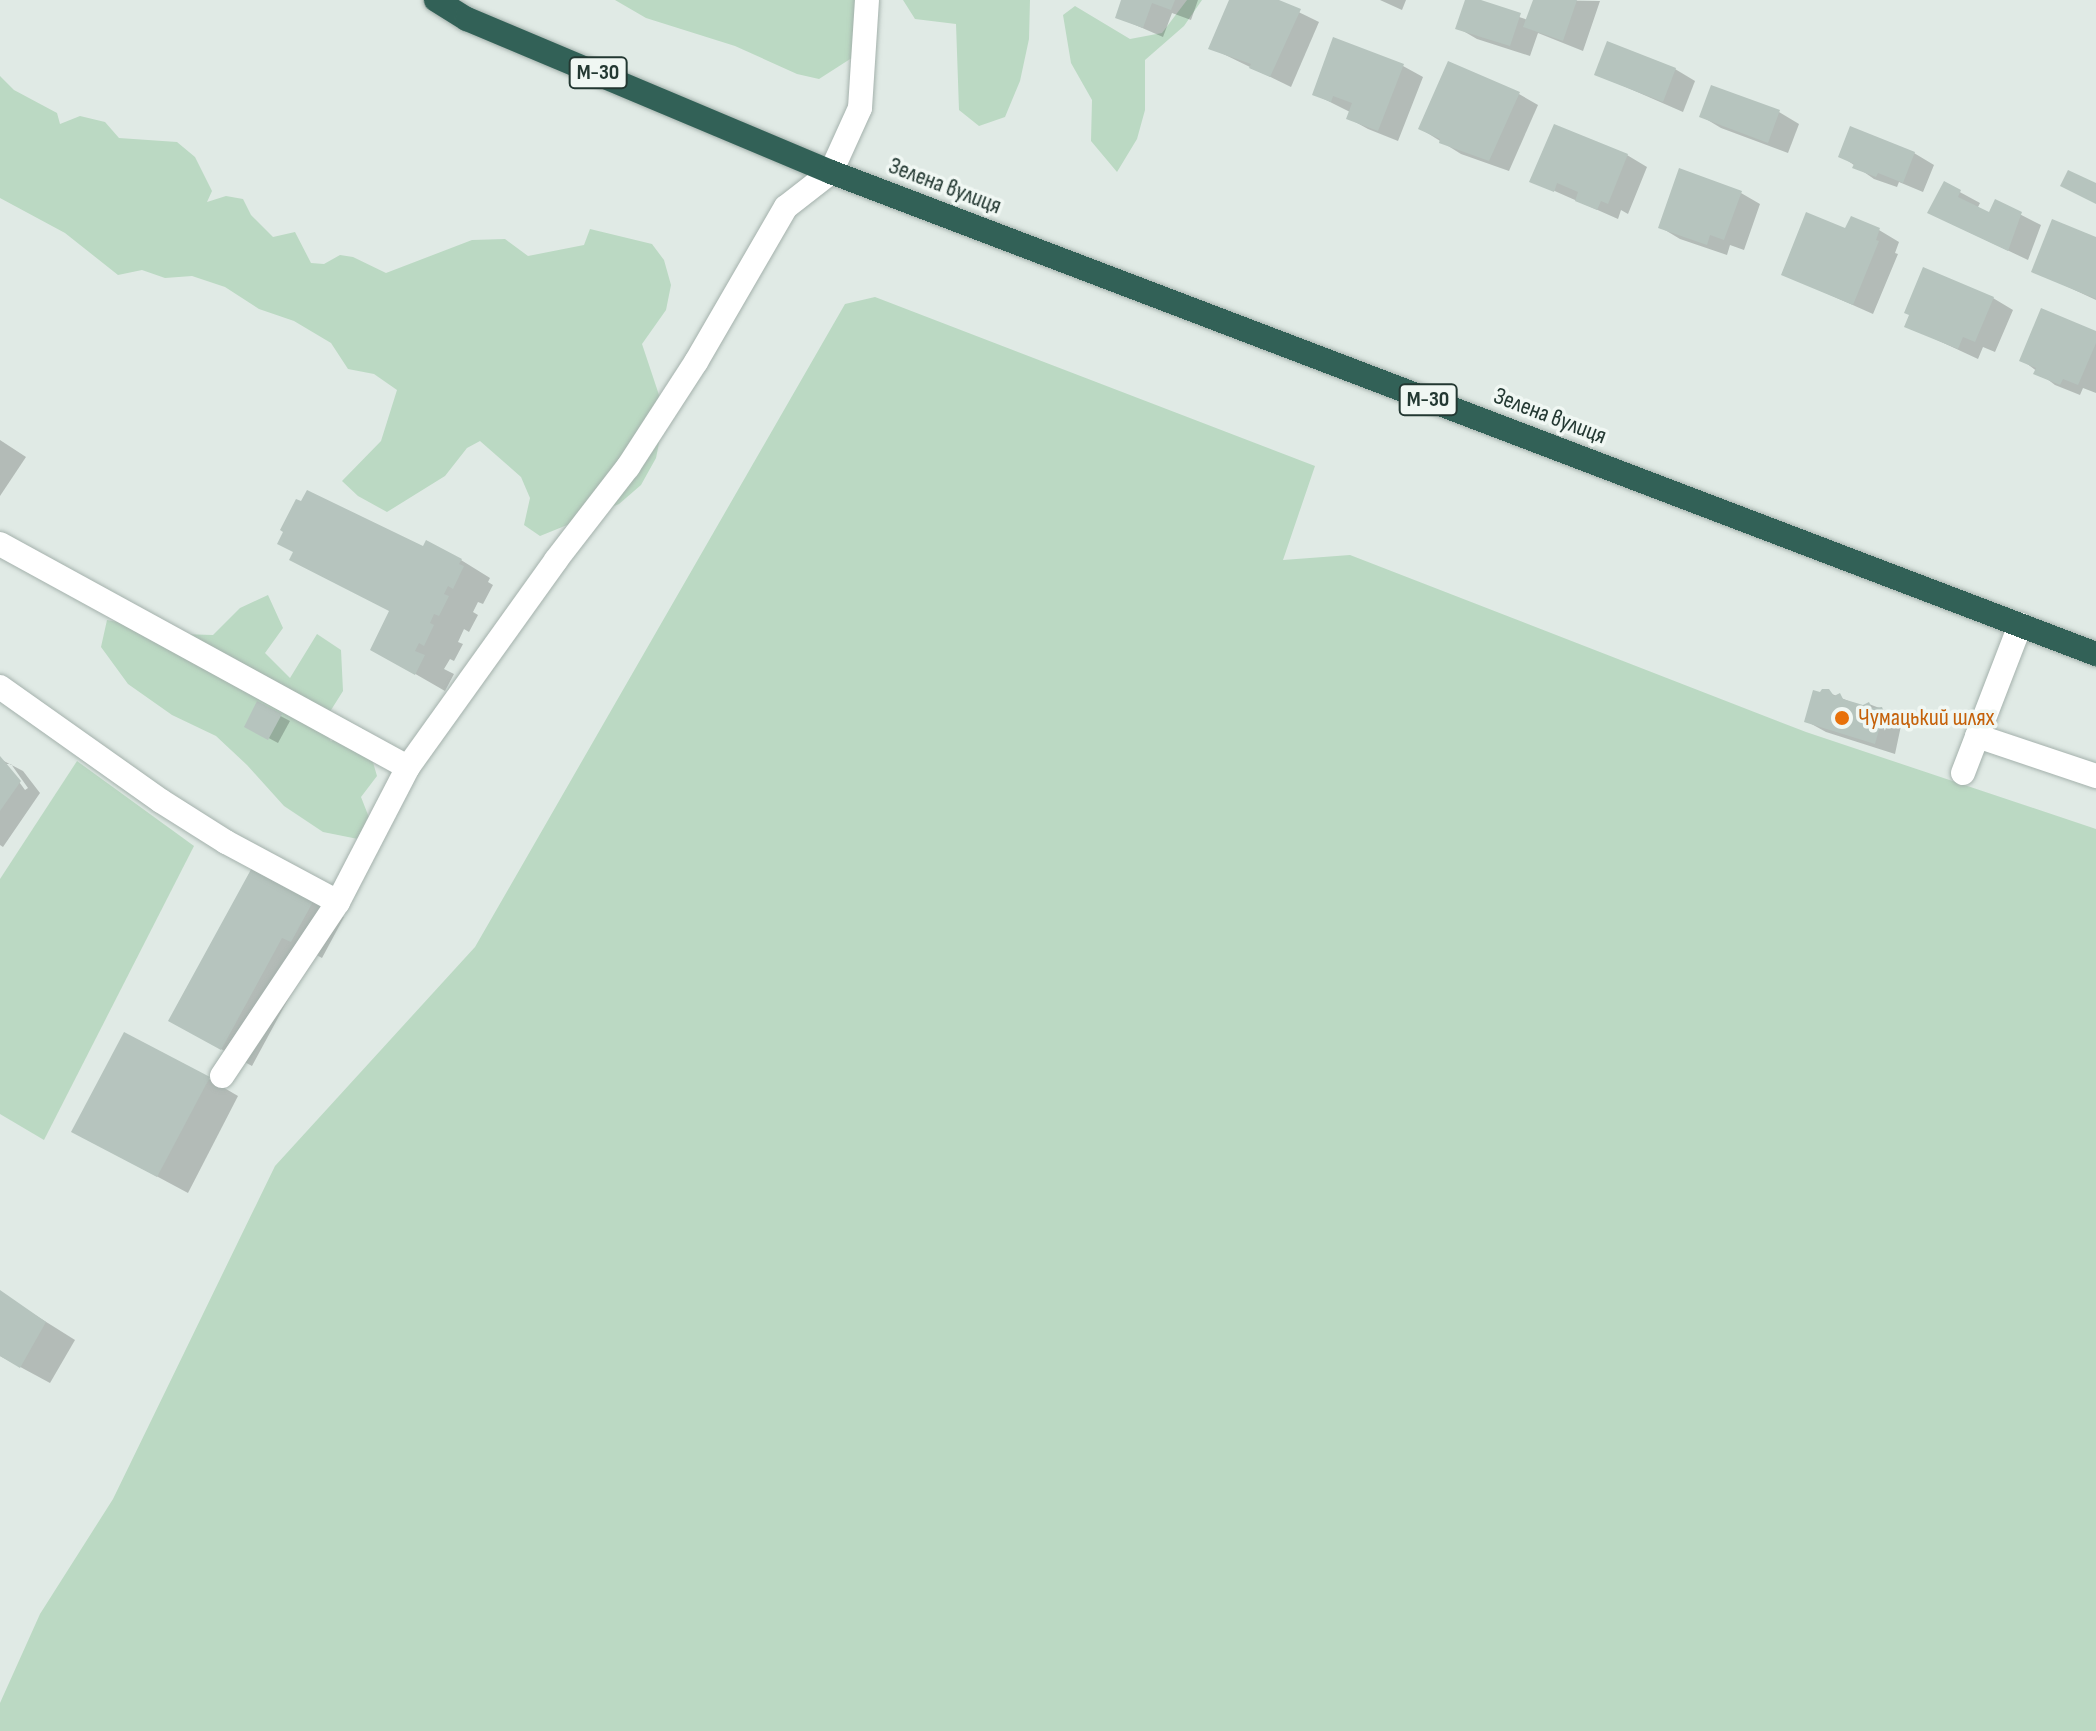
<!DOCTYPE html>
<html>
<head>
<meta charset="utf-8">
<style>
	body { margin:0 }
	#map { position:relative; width:2096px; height:1731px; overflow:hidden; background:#e0eae5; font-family:"Sofia Sans Condensed",sans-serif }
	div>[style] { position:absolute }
	.green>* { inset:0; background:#bbd9c3 }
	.shadow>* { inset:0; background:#0003 }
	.building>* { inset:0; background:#b6c4be }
	.roads { filter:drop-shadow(0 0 2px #a4b1ac) drop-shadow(0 0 2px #a4b1ac) }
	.minor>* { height:24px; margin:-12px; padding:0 12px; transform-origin:12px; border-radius:12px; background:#fff }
	.highway>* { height:24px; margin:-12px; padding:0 12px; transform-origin:12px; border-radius:12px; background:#326157 }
	.dots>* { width:22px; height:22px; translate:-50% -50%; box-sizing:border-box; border:4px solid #f0f7f3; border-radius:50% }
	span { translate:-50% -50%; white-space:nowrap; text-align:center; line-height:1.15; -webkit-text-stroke:7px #f0f7f3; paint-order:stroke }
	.shield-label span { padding:2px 6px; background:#f0f7f3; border:2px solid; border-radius:6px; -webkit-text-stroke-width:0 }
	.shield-label { font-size:22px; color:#233832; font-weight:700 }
	.street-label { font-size:24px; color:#233832 }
	.food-label { font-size:24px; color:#c56008 }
	.left { translate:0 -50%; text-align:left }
</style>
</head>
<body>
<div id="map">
	<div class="green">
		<div style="clip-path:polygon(615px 0,861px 0,858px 54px,819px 79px,797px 74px,735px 46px,646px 18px)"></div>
		<div style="clip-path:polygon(903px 0,1030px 0,1029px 39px,1020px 81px,1005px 117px,979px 126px,959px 110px,956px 24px,915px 19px)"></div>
		<div style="clip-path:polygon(1187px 0,1202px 0,1184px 26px,1145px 60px,1145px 110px,1137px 139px,1117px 172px,1091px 141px,1092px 100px,1071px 63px,1063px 15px,1075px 6px,1130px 39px,1162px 33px)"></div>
		<div style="clip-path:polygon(0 76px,14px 90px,57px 113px,60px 124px,80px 116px,105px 122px,119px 138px,177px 142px,195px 157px,212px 191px,207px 202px,226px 196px,243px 199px,251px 215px,273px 237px,295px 232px,311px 263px,324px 264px,340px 255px,353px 257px,386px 273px,472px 240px,505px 239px,528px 256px,584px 245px,590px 229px,652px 244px,664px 260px,671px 285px,666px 310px,642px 344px,665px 413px,656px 458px,641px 485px,619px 504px,540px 536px,524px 525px,530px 498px,521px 477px,480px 441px,467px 448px,445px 476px,387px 512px,358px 496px,342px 481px,381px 441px,397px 390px,374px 374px,348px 369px,331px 343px,294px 321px,259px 309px,225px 287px,192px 276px,165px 278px,142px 270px,118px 275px,65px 233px,0 198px)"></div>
		<div style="clip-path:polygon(875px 297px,1315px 466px,1283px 560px,1350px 555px,1806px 732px,2096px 829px,2096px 1731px,0 1731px,0 1703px,40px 1614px,113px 1499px,275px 1166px,475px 947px,845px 304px)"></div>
		<div style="clip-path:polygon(268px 595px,283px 628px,265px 653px,290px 678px,317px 634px,341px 650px,343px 691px,321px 726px,331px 741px,363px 728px,377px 776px,361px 797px,370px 820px,358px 839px,323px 832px,284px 806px,247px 765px,216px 736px,172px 715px,128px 684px,101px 647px,107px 620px,179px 634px,213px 635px,240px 608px)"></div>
		<div style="clip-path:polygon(77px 761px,194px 846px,44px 1140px,0 1114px,0 879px)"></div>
	</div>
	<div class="shadow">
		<div style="clip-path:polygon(1123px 0,1198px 0,1191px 20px,1172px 13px,1163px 37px,1117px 17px)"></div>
		<div style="clip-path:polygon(1232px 0,1274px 0,1319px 22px,1291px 87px,1211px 48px)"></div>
		<div style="clip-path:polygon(1380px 0,1406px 0,1402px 10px)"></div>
		<div style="clip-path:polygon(1467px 0,1528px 20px,1535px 0,1600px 1px,1583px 51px,1538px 33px,1530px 56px,1477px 39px,1458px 28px)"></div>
		<div style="clip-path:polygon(1403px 66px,1423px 77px,1398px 141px,1368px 129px,1348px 118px,1350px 112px,1314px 94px)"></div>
		<div style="clip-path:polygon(1675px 69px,1695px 81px,1683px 112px,1596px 74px)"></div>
		<div style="clip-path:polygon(1712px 87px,1779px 112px,1799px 124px,1788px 153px,1721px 128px,1701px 116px)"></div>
		<div style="clip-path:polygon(1519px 94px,1538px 105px,1509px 171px,1461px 154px,1421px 129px)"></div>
		<div style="clip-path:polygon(1914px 153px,1934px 165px,1923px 192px,1899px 182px,1897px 187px,1874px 179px,1841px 156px)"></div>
		<div style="clip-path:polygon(1627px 155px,1647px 167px,1628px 214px,1621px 210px,1618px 219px,1532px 181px)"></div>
		<div style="clip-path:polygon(1945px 184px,1980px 203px,1977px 209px,1990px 215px,1996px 202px,2041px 225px,2028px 260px,1950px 223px)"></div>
		<div style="clip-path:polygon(1741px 193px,1760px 204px,1744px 250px,1730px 245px,1727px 255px,1680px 239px,1660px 227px)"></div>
		<div style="clip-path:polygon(1879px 230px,1899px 242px,1895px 253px,1898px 254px,1873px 314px,1783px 274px)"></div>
		<div style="clip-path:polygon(2096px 238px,2096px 300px,2034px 271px)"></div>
		<div style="clip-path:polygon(1993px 298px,2013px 310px,1995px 352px,1983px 347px,1978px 359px,1907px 326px)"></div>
		<div style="clip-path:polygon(2096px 334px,2096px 393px,2083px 388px,2080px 395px,2055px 385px,2022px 360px)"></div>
		<div style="clip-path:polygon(0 440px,26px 457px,0 496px)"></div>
		<div style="clip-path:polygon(424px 548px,461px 560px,490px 578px,488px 582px,493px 585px,483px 604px,478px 602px,473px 612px,478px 615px,469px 632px,464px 629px,458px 642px,463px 644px,454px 661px,450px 659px,444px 669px,454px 674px,445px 691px,372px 649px)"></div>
		<div style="clip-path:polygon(1825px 691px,1860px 706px,1869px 704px,1882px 709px,1902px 721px,1895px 754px,1826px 732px,1806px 721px)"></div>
		<div style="clip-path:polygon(258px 704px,290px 721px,278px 743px,246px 726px)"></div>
		<div style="clip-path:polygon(evenodd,0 759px,23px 771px,40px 793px,3px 847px,0 845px,0 759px,6px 764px,11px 764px,28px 788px,25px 790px,6px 764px)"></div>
		<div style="clip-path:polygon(255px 867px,344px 917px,322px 958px,313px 953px,252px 1066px,201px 1038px)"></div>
		<div style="clip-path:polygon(209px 1079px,238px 1096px,188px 1193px,104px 1148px)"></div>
		<div style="clip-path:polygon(0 1293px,75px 1340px,50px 1383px,0 1356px)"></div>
	</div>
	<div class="building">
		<div style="clip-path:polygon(1121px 0,1175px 0,1171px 10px,1152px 3px,1143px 28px,1115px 18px)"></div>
		<div style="clip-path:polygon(1229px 0,1279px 0,1301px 9px,1270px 77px,1249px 68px,1251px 64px,1208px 49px)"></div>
		<div style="clip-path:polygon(1465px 0,1481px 0,1521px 13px,1510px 46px,1455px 29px)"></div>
		<div style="clip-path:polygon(1533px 0,1577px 0,1563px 41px,1523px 27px)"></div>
		<div style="clip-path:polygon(1333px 37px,1404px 64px,1378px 131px,1346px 119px,1352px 103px,1333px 96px,1331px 102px,1312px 95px)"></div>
		<div style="clip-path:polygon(1607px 41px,1676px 68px,1663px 102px,1594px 75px)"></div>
		<div style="clip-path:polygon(1448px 61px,1520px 92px,1489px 161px,1439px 143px,1440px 139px,1418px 129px)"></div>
		<div style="clip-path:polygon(1711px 85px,1780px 110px,1768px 143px,1699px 117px)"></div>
		<div style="clip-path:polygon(1554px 124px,1628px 154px,1608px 204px,1601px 201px,1597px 210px,1575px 201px,1578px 192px,1557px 183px,1554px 192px,1529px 182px)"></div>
		<div style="clip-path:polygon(1850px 126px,1915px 152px,1903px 183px,1878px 173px,1876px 177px,1852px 168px,1854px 164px,1838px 157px)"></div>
		<div style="clip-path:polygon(1679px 168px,1742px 191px,1724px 240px,1710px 235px,1707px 245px,1658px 228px)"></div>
		<div style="clip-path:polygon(2068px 170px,2096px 183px,2096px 204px,2060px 186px)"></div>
		<div style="clip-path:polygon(1944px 181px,1961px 190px,1958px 197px,1989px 212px,1995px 199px,2022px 212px,2008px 251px,1927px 213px)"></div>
		<div style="clip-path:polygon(1806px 212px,1845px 228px,1851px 216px,1880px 228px,1876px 240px,1879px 241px,1853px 305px,1781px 275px)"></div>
		<div style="clip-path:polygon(2052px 219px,2096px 237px,2096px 299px,2031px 272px)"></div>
		<div style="clip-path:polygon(1923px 267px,1994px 297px,1975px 342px,1963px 337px,1958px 349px,1904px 327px,1909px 315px,1904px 313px)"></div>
		<div style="clip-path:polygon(2041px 308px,2096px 331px,2096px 343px,2078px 385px,2063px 379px,2060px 385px,2033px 374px,2036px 368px,2019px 361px)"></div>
		<div style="clip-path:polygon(307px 490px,423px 546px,426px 540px,462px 559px,459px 564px,464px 566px,453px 589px,448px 586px,444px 594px,449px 596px,439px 616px,434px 614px,430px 623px,434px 625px,424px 646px,419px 643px,415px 651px,425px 655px,415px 675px,370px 650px,389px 611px,289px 560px,293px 552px,277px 544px,283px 532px,280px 530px,296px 499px,301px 501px)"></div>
		<div style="clip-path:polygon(1822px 689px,1829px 689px,1834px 696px,1840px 693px,1843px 699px,1863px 705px,1869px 702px,1872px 708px,1882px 707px,1884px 712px,1875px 744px,1804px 722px,1813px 690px,1820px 692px)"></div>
		<div style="clip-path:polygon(257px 701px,282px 714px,268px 740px,244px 727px)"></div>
		<div style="clip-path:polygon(0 756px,21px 781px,0 811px)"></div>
		<div style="clip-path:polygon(254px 864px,315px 898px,291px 942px,282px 938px,221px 1050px,168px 1021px)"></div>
		<div style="clip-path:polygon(124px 1032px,210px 1077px,157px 1177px,71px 1132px)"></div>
		<div style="clip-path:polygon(0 1290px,46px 1322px,20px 1368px,0 1356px)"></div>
	</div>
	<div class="roads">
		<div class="minor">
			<div style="left:0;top:544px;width:465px;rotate:28.7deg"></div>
			<div style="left:0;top:687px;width:197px;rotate:35.3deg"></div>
			<div style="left:161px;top:801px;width:77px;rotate:32.2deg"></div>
			<div style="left:226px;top:842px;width:127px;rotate:28.2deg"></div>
			<div style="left:1977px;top:736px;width:126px;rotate:18.6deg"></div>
			<div style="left:1963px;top:773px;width:159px;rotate:-68.9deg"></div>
			<div style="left:222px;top:1076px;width:209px;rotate:-56.3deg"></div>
			<div style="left:338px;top:902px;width:152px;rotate:-62.6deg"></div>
			<div style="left:408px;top:767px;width:254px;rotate:-54.4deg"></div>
			<div style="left:556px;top:560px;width:118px;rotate:-52.3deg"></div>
			<div style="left:628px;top:467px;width:125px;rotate:-57.1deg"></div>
			<div style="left:696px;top:362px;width:179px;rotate:-59.9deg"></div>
			<div style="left:786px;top:207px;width:57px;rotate:-37.9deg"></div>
			<div style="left:831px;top:172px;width:70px;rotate:-65.6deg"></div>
			<div style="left:860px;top:108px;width:108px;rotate:-86.3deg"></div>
		</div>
		<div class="highway">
			<div style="left:436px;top:0;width:36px;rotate:32deg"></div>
			<div style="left:467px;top:19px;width:395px;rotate:22.8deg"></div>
			<div style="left:831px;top:172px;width:1354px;rotate:20.86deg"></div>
		</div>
	</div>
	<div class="dots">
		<div style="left:1842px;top:718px;background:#e8710a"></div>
	</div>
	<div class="shield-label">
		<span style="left:598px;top:73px">М-30</span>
		<span style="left:1428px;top:400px">М-30</span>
	</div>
	<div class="street-label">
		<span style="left:945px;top:186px;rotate:21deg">Зелена вулиця</span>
		<span style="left:1550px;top:416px;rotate:21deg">Зелена вулиця</span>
	</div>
	<div class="food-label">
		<span class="left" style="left:1858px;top:718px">Чумацький шлях</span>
	</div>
</div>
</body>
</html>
